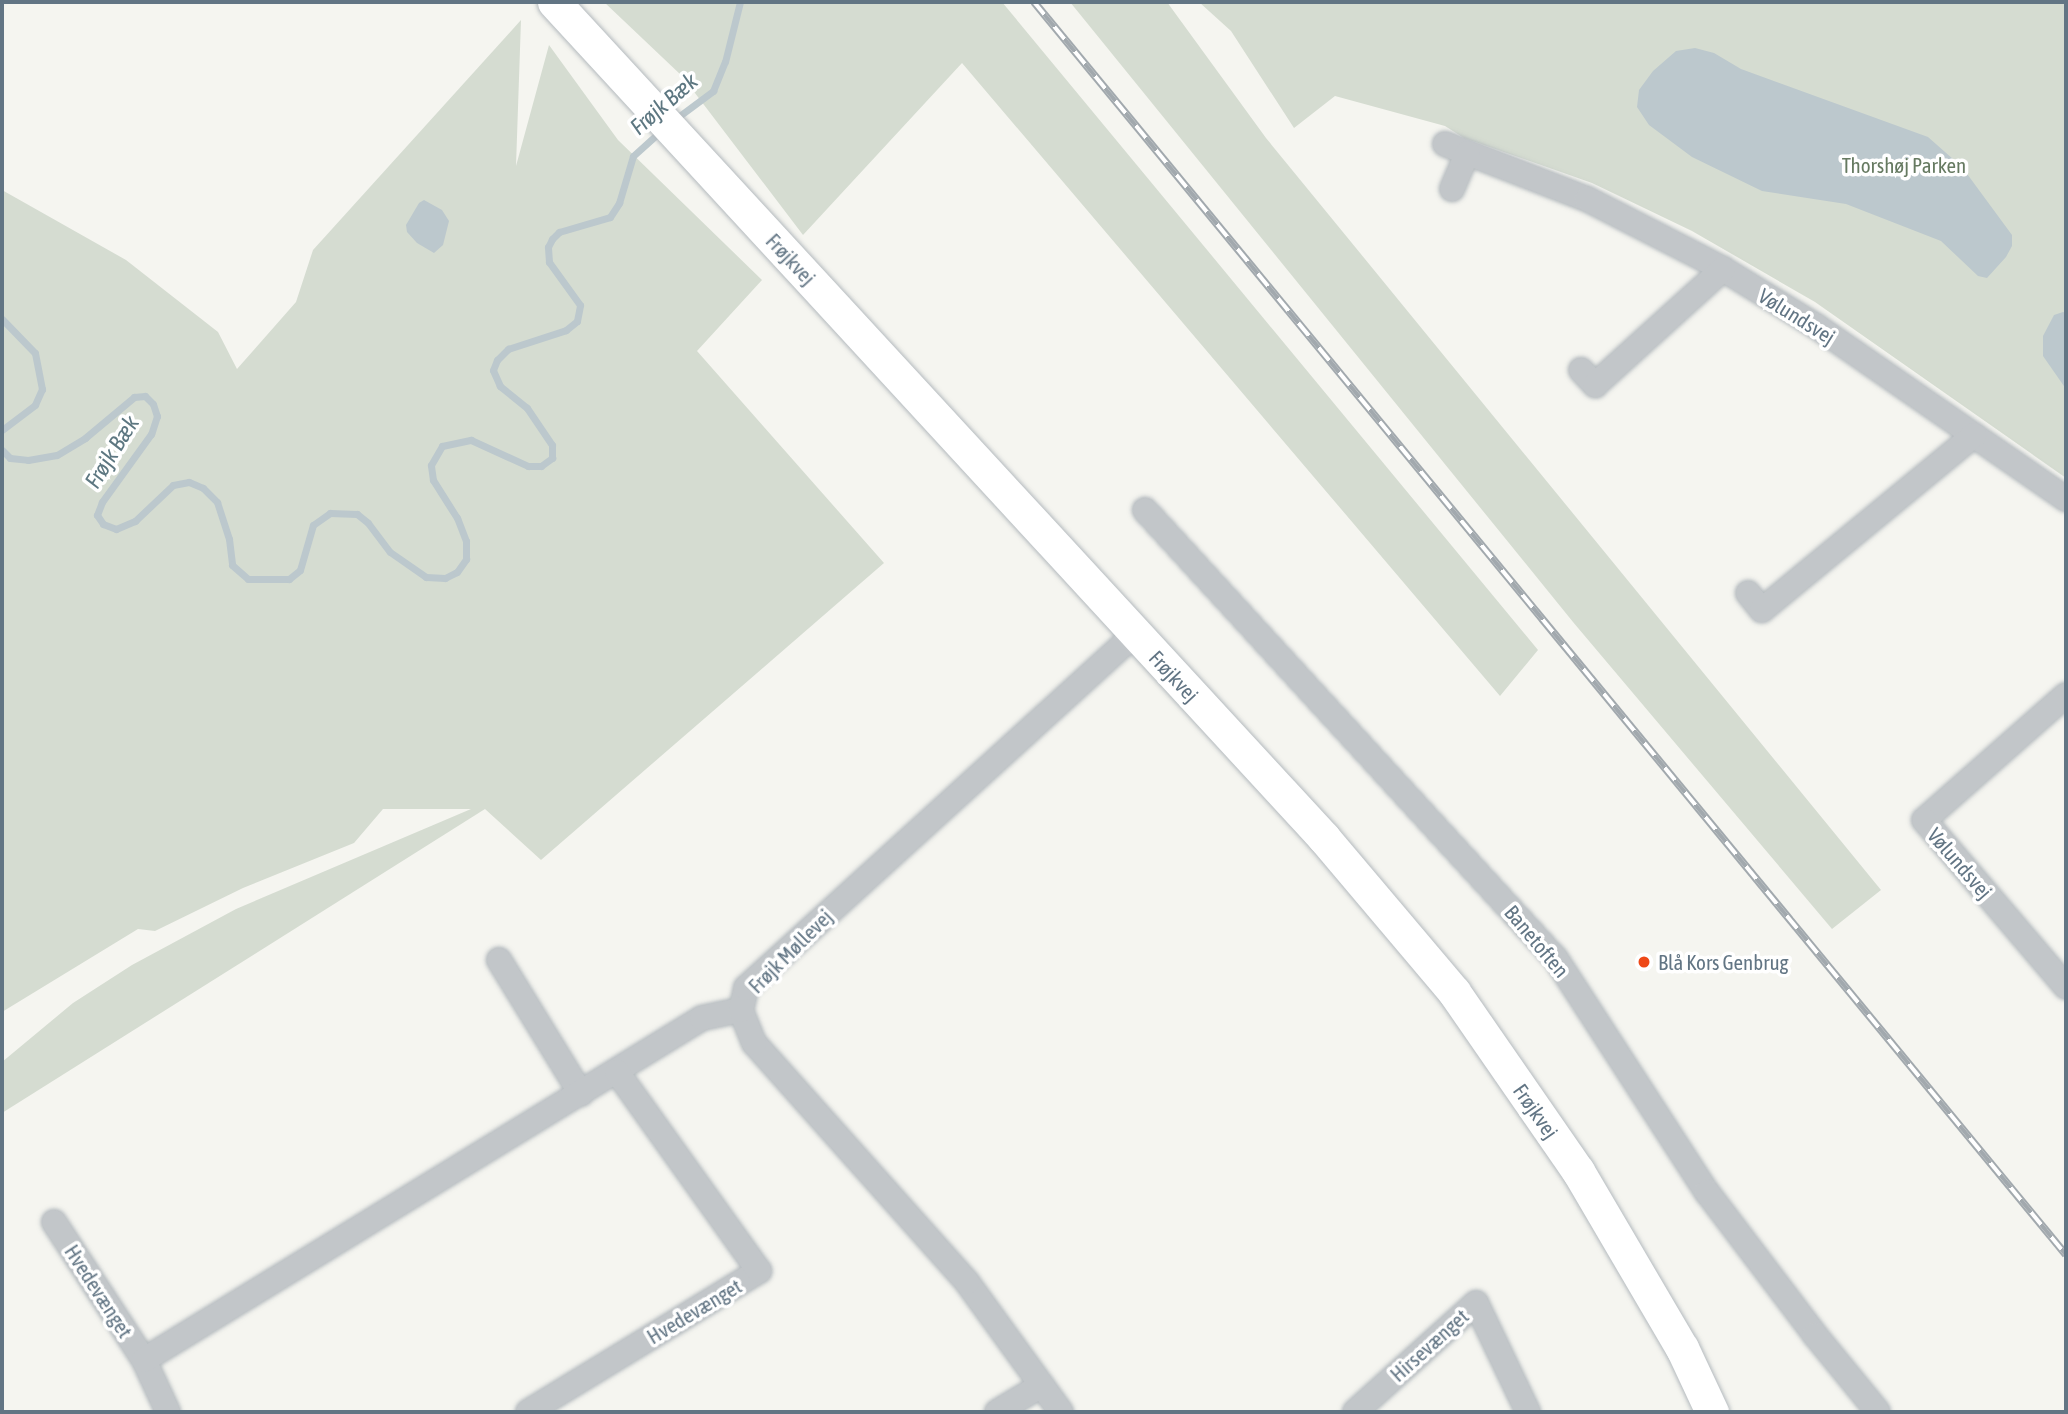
<!DOCTYPE html>
<html>
<head>
<meta charset="utf-8">
<style>
	body { margin:0 }
	#map { position:relative; width:2068px; height:1414px; overflow:hidden; background:#f5f5f0; font-family:"Asap Condensed",sans-serif }
	div>[style] { position:absolute }
	.green>* { inset:0; background:#d5dcd1 }
	.water>* { inset:0; background:#bcc8cd }
	.stream>* { height:7px; margin:-3.5px; padding:0 3.5px; transform-origin:3.5px; border-radius:3.5px; background:#bcc8cd }
	.roads { filter:drop-shadow(0 0 2px #b4babe) drop-shadow(0 0 2px #b4babe) }
	.street>* { height:24px; margin:-12px; padding:0 12px; transform-origin:12px; border-radius:12px; background:#c2c6c9 }
	.secondary>* { height:33px; margin:-16.5px; padding:0 16.5px; transform-origin:16.5px; border-radius:16.5px; background:#fff }
	.rail>* { height:8px; margin-top:-4px; transform-origin:0; background:repeating-linear-gradient(90deg,#fff 0 16px,#a2a9ae 0 32px); box-sizing:border-box; border-block:2px solid #a2a9ae }
	.dots>* { width:19px; height:19px; translate:-50% -50%; box-sizing:border-box; border:4px solid #fff; border-radius:50% }
	span { translate:-50% -50%; white-space:nowrap; text-align:center; line-height:1.15; -webkit-text-stroke:7px #fff; paint-order:stroke }
	.park-label { font-size:21px; color:#667a61 }
	.street-label { font-size:21px; color:#627584 }
	.poi-label { font-size:21px; color:#627584 }
	.left { translate:0 -50%; text-align:left }
	.water-label { font-size:23px; color:#5d7781; font-style:italic }
	.frame { position:absolute; inset:0; border:4px solid #627584; pointer-events:none }
</style>
</head>
<body>
<div id="map">
	<div class="green">
		<div style="clip-path:polygon(604px 2px,1002px 2px,1538px 650px,1500px 696px,962px 63px,803px 235px,682px 76px)"></div>
		<div style="clip-path:polygon(1070px 2px,1167px 2px,1266px 138px,1881px 890px,1832px 929px,1573px 622px)"></div>
		<div style="clip-path:polygon(1199px 2px,2066px 2px,2066px 478px,1815px 302px,1692px 231px,1592px 183px,1464px 138px,1445px 126px,1335px 96px,1294px 128px,1231px 31px)"></div>
		<div style="clip-path:polygon(521px 20px,516px 166px,549px 45px,618px 140px,762px 280px,697px 351px,884px 563px,541px 860px,485px 809px,2px 1113px,2px 1062px,73px 1003px,132px 965px,236px 909px,471px 809px,383px 809px,354px 843px,243px 888px,155px 931px,138px 929px,2px 1012px,2px 190px,126px 260px,218px 332px,237px 369px,296px 302px,313px 250px)"></div>
	</div>
	<div class="water">
		<div style="clip-path:polygon(1695px 48px,1714px 53px,1741px 69px,1928px 137px,1962px 167px,2012px 235px,2012px 246px,2006px 257px,1987px 278px,1978px 276px,1941px 241px,1846px 204px,1762px 191px,1692px 157px,1649px 125px,1637px 107px,1639px 90px,1653px 71px,1676px 51px)"></div>
		<div style="clip-path:polygon(424px 200px,442px 210px,449px 221px,443px 245px,434px 253px,417px 243px,407px 232px,406px 225px,419px 203px)"></div>
		<div style="clip-path:polygon(2063px 312px,2066px 313px,2066px 389px,2043px 356px,2043px 336px,2054px 315px)"></div>
	</div>
	<div class="stream">
		<div style="left:674px;top:120px;width:49px;rotate:-36.6deg"></div>
		<div style="left:713px;top:91px;width:31px;rotate:-68deg"></div>
		<div style="left:725px;top:62px;width:62px;rotate:-76deg"></div>
		<div style="left:2px;top:319px;width:47px;rotate:45.9deg"></div>
		<div style="left:35px;top:353px;width:37px;rotate:79deg"></div>
		<div style="left:42px;top:389px;width:17px;rotate:114deg"></div>
		<div style="left:35px;top:405px;width:41px;rotate:142.9deg"></div>
		<div style="left:2px;top:450px;width:11px;rotate:45deg"></div>
		<div style="left:10px;top:458px;width:18px;rotate:6deg"></div>
		<div style="left:28px;top:460px;width:29px;rotate:-10deg"></div>
		<div style="left:57px;top:455px;width:33px;rotate:-31deg"></div>
		<div style="left:85px;top:438px;width:64px;rotate:-39.9deg"></div>
		<div style="left:134px;top:397px;width:11px;rotate:-5deg"></div>
		<div style="left:145px;top:396px;width:11px;rotate:45deg"></div>
		<div style="left:153px;top:404px;width:13px;rotate:72deg"></div>
		<div style="left:157px;top:416px;width:19px;rotate:108deg"></div>
		<div style="left:151px;top:434px;width:84px;rotate:125.8deg"></div>
		<div style="left:102px;top:502px;width:14px;rotate:111deg"></div>
		<div style="left:97px;top:515px;width:11px;rotate:56deg"></div>
		<div style="left:103px;top:524px;width:14px;rotate:21deg"></div>
		<div style="left:116px;top:529px;width:21px;rotate:-23deg"></div>
		<div style="left:135px;top:521px;width:52px;rotate:-43.5deg"></div>
		<div style="left:173px;top:485px;width:16px;rotate:-11deg"></div>
		<div style="left:189px;top:482px;width:15px;rotate:23deg"></div>
		<div style="left:203px;top:488px;width:20px;rotate:45deg"></div>
		<div style="left:217px;top:502px;width:39px;rotate:72deg"></div>
		<div style="left:229px;top:539px;width:26px;rotate:83deg"></div>
		<div style="left:232px;top:565px;width:21px;rotate:41deg"></div>
		<div style="left:248px;top:579px;width:41px"></div>
		<div style="left:289px;top:579px;width:14px;rotate:-39deg"></div>
		<div style="left:300px;top:570px;width:47px;rotate:-73.9deg"></div>
		<div style="left:313px;top:525px;width:21px;rotate:-35deg"></div>
		<div style="left:330px;top:513px;width:27px;rotate:2deg"></div>
		<div style="left:357px;top:514px;width:14px;rotate:39deg"></div>
		<div style="left:368px;top:523px;width:36px;rotate:53deg"></div>
		<div style="left:390px;top:552px;width:44px;rotate:34.8deg"></div>
		<div style="left:426px;top:577px;width:19px;rotate:3deg"></div>
		<div style="left:445px;top:578px;width:13px;rotate:-27deg"></div>
		<div style="left:457px;top:572px;width:16px;rotate:-55deg"></div>
		<div style="left:466px;top:559px;width:18px;rotate:-90deg"></div>
		<div style="left:466px;top:541px;width:25px;rotate:-111deg"></div>
		<div style="left:457px;top:518px;width:45px;rotate:-122.3deg"></div>
		<div style="left:433px;top:480px;width:15px;rotate:-98deg"></div>
		<div style="left:431px;top:465px;width:22px;rotate:-60deg"></div>
		<div style="left:442px;top:446px;width:30px;rotate:-12deg"></div>
		<div style="left:471px;top:440px;width:63px;rotate:24.5deg"></div>
		<div style="left:528px;top:466px;width:13px"></div>
		<div style="left:541px;top:466px;width:14px;rotate:-36deg"></div>
		<div style="left:552px;top:458px;width:13px;rotate:-90deg"></div>
		<div style="left:552px;top:445px;width:45px;rotate:-124deg"></div>
		<div style="left:527px;top:408px;width:35px;rotate:-141deg"></div>
		<div style="left:500px;top:386px;width:17px;rotate:-114deg"></div>
		<div style="left:493px;top:370px;width:11px;rotate:-68deg"></div>
		<div style="left:497px;top:360px;width:16px;rotate:-45deg"></div>
		<div style="left:508px;top:349px;width:61px;rotate:-18.1deg"></div>
		<div style="left:566px;top:330px;width:14px;rotate:-39deg"></div>
		<div style="left:577px;top:321px;width:16px;rotate:-79deg"></div>
		<div style="left:580px;top:305px;width:53px;rotate:-125.8deg"></div>
		<div style="left:549px;top:262px;width:15px;rotate:-94deg"></div>
		<div style="left:548px;top:247px;width:9px;rotate:-63deg"></div>
		<div style="left:552px;top:239px;width:10px;rotate:-45deg"></div>
		<div style="left:559px;top:232px;width:53px;rotate:-16.4deg"></div>
		<div style="left:610px;top:217px;width:17px;rotate:-57deg"></div>
		<div style="left:619px;top:203px;width:49px;rotate:-73.4deg"></div>
		<div style="left:633px;top:156px;width:39px;rotate:-42deg"></div>
	</div>
	<div class="roads">
		<div class="street">
			<div style="left:1445px;top:144px;width:152px;rotate:21.2deg"></div>
			<div style="left:1587px;top:199px;width:153px;rotate:27.2deg"></div>
			<div style="left:1723px;top:269px;width:109px;rotate:31.5deg"></div>
			<div style="left:1816px;top:326px;width:304px;rotate:34.7deg"></div>
			<div style="left:1452px;top:189px;width:39px;rotate:-67deg"></div>
			<div style="left:1581px;top:370px;width:21px;rotate:47deg"></div>
			<div style="left:1595px;top:385px;width:173px;rotate:-42.2deg"></div>
			<div style="left:1145px;top:510px;width:609px;rotate:47.53deg"></div>
			<div style="left:1556px;top:959px;width:278px;rotate:57.1deg"></div>
			<div style="left:1707px;top:1192px;width:179px;rotate:52.9deg"></div>
			<div style="left:1815px;top:1335px;width:99px;rotate:50.7deg"></div>
			<div style="left:1748px;top:593px;width:22px;rotate:51deg"></div>
			<div style="left:1762px;top:610px;width:275px;rotate:-39.5deg"></div>
			<div style="left:2066px;top:695px;width:189px;rotate:138.6deg"></div>
			<div style="left:1924px;top:820px;width:219px;rotate:49.6deg"></div>
			<div style="left:499px;top:960px;width:157px;rotate:58.5deg"></div>
			<div style="left:54px;top:1222px;width:165px;rotate:56.9deg"></div>
			<div style="left:168px;top:1412px;width:57px;rotate:-114.8deg"></div>
			<div style="left:144px;top:1360px;width:654px;rotate:-31.5deg"></div>
			<div style="left:702px;top:1018px;width:40px;rotate:-12deg"></div>
			<div style="left:528px;top:1412px;width:271px;rotate:-31.4deg"></div>
			<div style="left:759px;top:1271px;width:244px;rotate:-125.5deg"></div>
			<div style="left:997px;top:1412px;width:52px;rotate:-31deg"></div>
			<div style="left:1061px;top:1412px;width:160px;rotate:-125.9deg"></div>
			<div style="left:967px;top:1282px;width:320px;rotate:-131.7deg"></div>
			<div style="left:754px;top:1043px;width:35px;rotate:-112deg"></div>
			<div style="left:741px;top:1010px;width:23px;rotate:-77deg"></div>
			<div style="left:746px;top:988px;width:526px;rotate:-42.3deg"></div>
			<div style="left:1355px;top:1412px;width:163px;rotate:-42deg"></div>
			<div style="left:1476px;top:1303px;width:121px;rotate:64.5deg"></div>
		</div>
		<div class="secondary">
			<div style="left:554px;top:2px;width:1137px;rotate:47.35deg"></div>
			<div style="left:1324px;top:838px;width:202px;rotate:49.8deg"></div>
			<div style="left:1454px;top:992px;width:218px;rotate:55.3deg"></div>
			<div style="left:1578px;top:1171px;width:205px;rotate:59.6deg"></div>
			<div style="left:1682px;top:1348px;width:71px;rotate:64.9deg"></div>
		</div>
	</div>
	<div class="rail">
		<div style="left:1034px;top:2px;width:1623px;rotate:50.52deg"></div>
	</div>
	<div class="dots">
		<div style="left:1644px;top:962px;background:#ee4817"></div>
	</div>
	<div class="park-label">
		<span style="left:1904px;top:165px">Thorshøj Parken</span>
	</div>
	<div class="street-label">
		<span style="left:791px;top:259px;rotate:47deg">Frøjkvej</span>
		<span style="left:1797px;top:316px;rotate:32deg">Vølundsvej</span>
		<span style="left:1174px;top:676px;rotate:47deg">Frøjkvej</span>
		<span style="left:1960px;top:863px;rotate:49deg">Vølundsvej</span>
		<span style="left:1537px;top:941px;rotate:50deg">Banetoften</span>
		<span style="left:790px;top:951px;rotate:-45deg">Frøjk Møllevej</span>
		<span style="left:1536px;top:1111px;rotate:55deg">Frøjkvej</span>
		<span style="left:99px;top:1291px;rotate:57deg">Hvedevænget</span>
		<span style="left:694px;top:1311px;rotate:-31deg">Hvedevænget</span>
		<span style="left:1429px;top:1345px;rotate:-42deg">Hirsevænget</span>
	</div>
	<div class="poi-label">
		<span class="left" style="left:1658px;top:962px">Blå Kors Genbrug</span>
	</div>
	<div class="water-label">
		<span style="left:664px;top:104px;rotate:-41deg">Frøjk Bæk</span>
		<span style="left:112px;top:452px;rotate:-58deg">Frøjk Bæk</span>
	</div>
	<div class="frame"></div>
</div>
</body>
</html>
